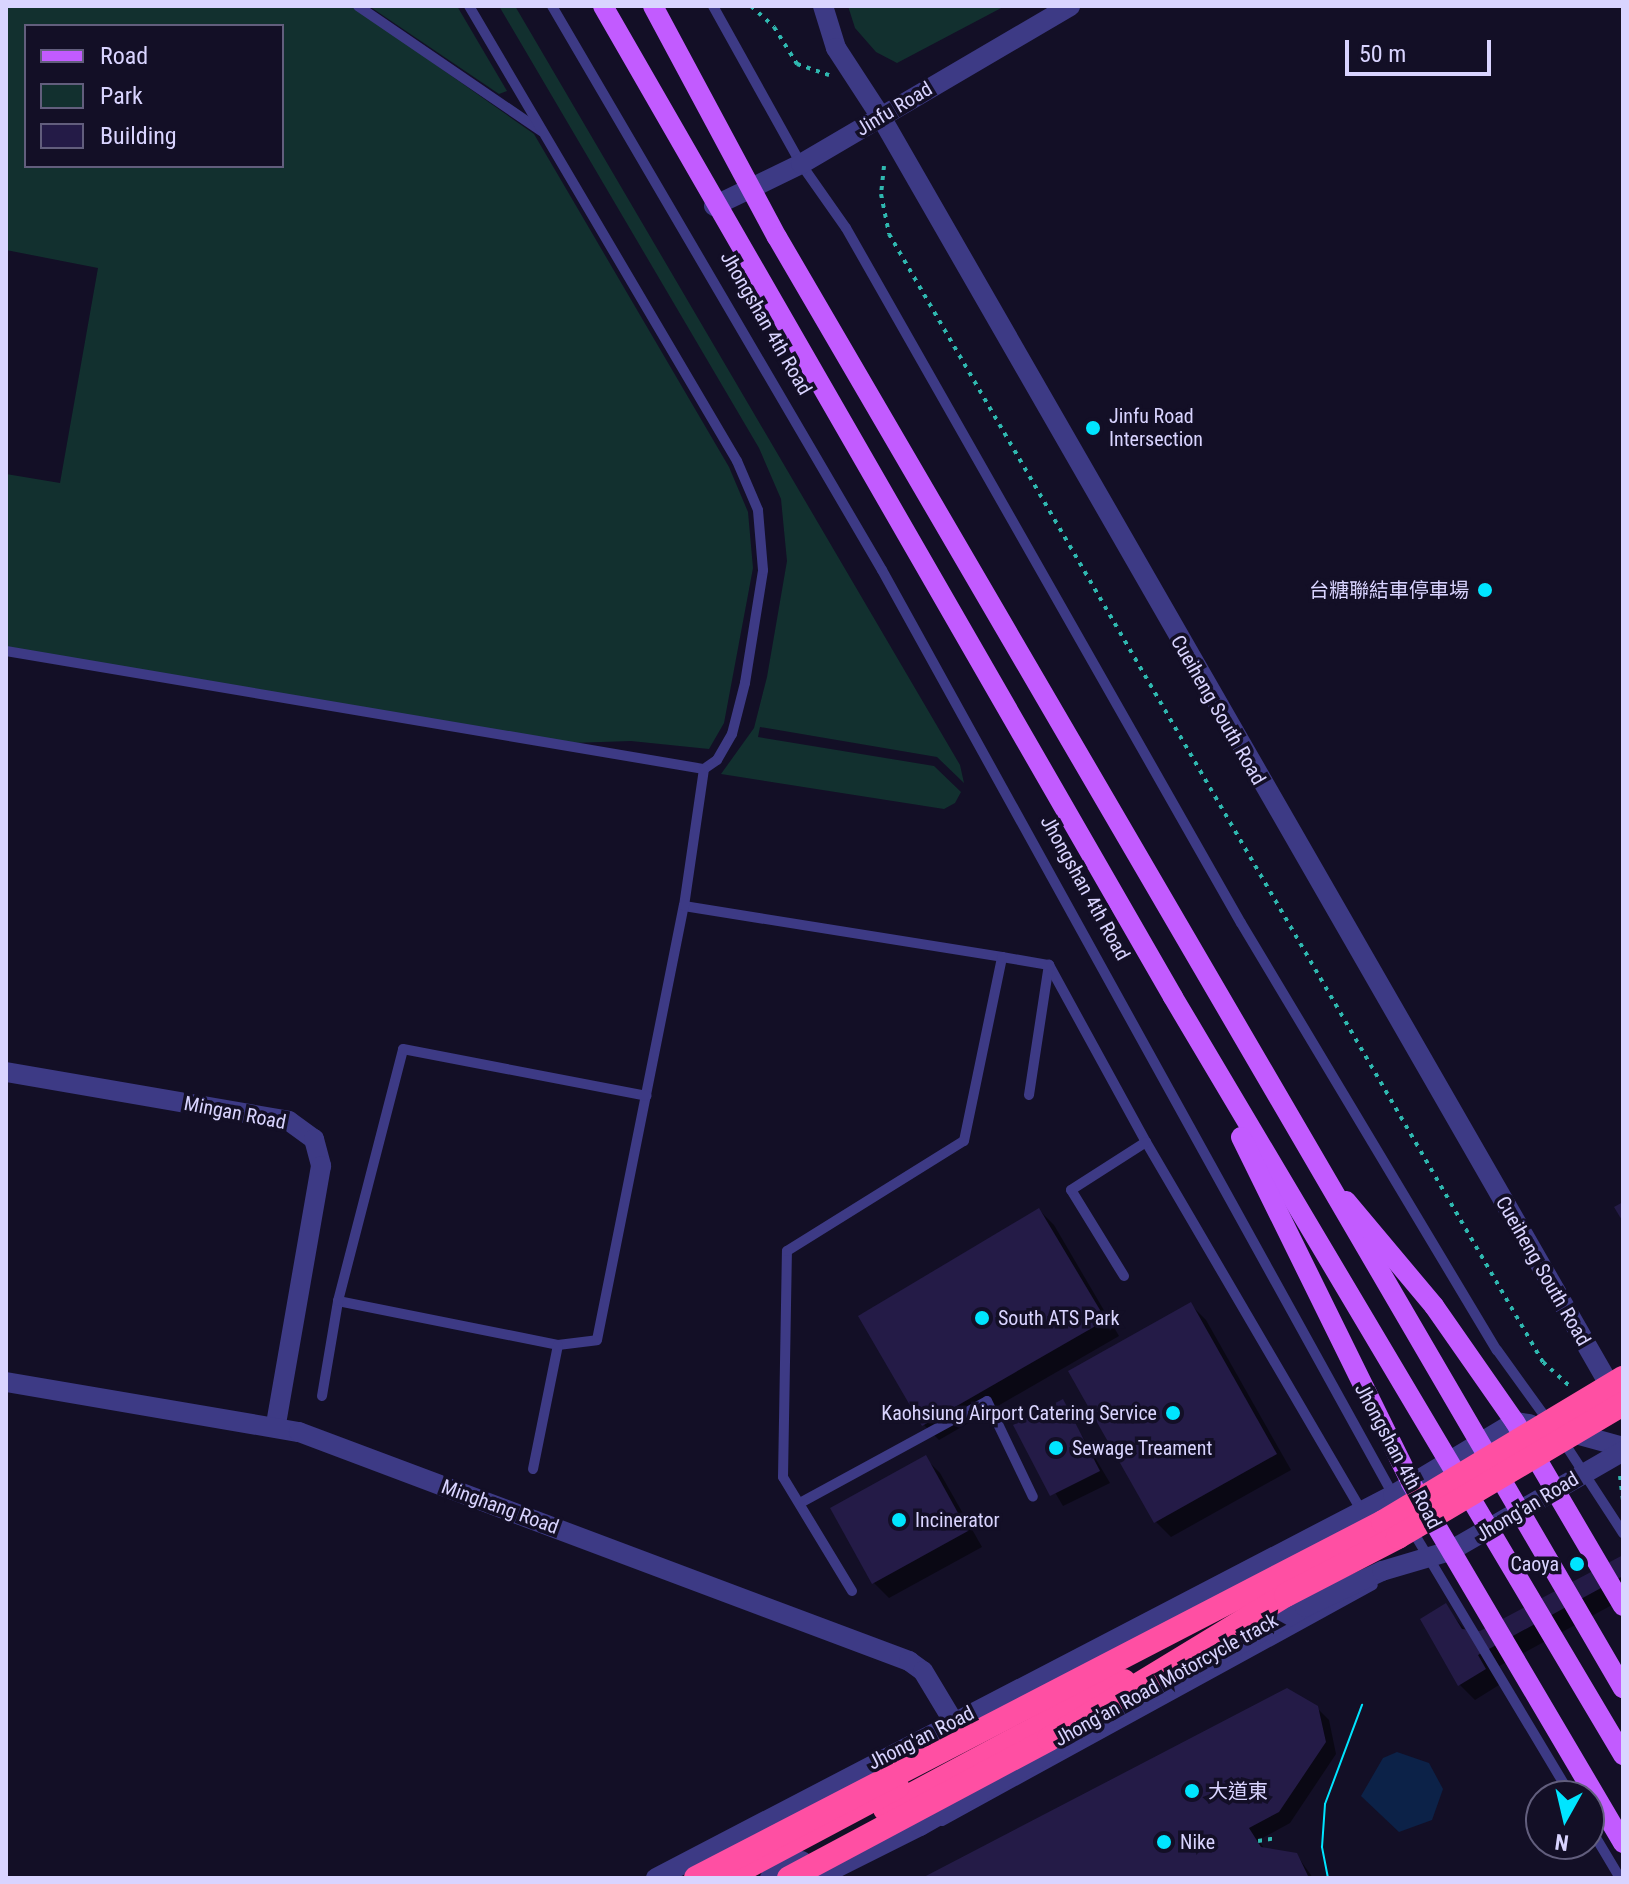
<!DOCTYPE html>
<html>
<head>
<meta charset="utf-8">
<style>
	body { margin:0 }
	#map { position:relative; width:1629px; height:1884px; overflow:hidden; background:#130f26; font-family:"Roboto Condensed","Noto Sans TC",sans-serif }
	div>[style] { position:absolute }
	.green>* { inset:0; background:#12302f }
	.water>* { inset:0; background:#0c2248 }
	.shadow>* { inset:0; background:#0007 }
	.building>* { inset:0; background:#241b47 }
	.path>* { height:4px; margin-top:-2px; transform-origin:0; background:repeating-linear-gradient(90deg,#2fb8b0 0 4px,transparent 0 10px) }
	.service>* { height:10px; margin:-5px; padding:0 5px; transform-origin:5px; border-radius:5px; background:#3d3a85 }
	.minor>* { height:20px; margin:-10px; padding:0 10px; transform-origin:10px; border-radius:10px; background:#3d3a85 }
	.tertiary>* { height:20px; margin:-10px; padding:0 10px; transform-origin:10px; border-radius:10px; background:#3d3a85 }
	.primary>* { height:20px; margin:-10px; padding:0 10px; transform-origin:10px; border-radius:10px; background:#c25bff }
	.motorway>* { height:24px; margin:-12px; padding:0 12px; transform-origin:12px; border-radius:12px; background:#ff4fa3 }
	.tram>* { height:2px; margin:-1px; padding:0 1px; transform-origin:1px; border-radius:1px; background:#00e5ff }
	.motorway-bridge>* { height:24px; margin:-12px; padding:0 12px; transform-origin:12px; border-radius:12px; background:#ff4fa3 }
	.dots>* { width:22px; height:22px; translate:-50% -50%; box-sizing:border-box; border:4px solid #130f26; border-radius:50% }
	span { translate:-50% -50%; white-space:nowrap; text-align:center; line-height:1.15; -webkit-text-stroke:7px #130f26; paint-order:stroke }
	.street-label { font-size:20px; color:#d9d4ff }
	.poi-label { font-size:20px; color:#d9d4ff }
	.left { translate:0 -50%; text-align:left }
	.right { translate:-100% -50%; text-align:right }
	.frame { position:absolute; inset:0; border:8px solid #d9d4ff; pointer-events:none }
	.legend { position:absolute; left:24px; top:24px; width:260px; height:144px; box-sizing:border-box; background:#130f26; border:2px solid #625e7d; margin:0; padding:10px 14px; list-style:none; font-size:24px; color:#d9d4ff }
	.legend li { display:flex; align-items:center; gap:16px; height:40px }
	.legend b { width:40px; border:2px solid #625e7d }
	.north { position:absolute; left:1525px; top:1780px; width:80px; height:80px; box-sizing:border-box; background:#130f26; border:2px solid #625e7d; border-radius:50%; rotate:188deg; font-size:22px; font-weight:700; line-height:32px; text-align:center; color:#d9d4ff }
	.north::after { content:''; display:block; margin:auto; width:28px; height:36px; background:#00e5ff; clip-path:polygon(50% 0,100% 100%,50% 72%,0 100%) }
	.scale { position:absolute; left:1345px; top:40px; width:146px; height:36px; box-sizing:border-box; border:4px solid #d9d4ff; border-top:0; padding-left:10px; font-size:24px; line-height:28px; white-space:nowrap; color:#d9d4ff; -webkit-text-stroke:6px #130f26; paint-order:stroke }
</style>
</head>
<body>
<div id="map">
	<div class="green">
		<div style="clip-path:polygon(evenodd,6px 6px,352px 6px,534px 134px,729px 467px,748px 512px,753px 568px,724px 723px,709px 749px,631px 741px,571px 743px,6px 648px,6px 474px,60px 483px,98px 268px,6px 250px,6px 6px,26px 26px,282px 26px,282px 166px,26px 166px,26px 26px)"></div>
		<div style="clip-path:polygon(369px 6px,457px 6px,507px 91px,499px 94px)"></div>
		<div style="clip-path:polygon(499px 6px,515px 6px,960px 765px,964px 783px,937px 757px,760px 727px,758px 737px,934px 766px,961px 792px,955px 803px,944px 809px,721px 774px,754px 728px,767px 677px,787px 561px,781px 499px,759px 448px)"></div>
		<div style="clip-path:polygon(848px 6px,1005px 6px,897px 63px,876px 52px,855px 28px)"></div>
	</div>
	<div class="water">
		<div style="clip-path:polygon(1397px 1752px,1429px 1763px,1443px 1789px,1432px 1820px,1399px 1832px,1361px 1796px,1383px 1758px)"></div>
	</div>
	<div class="shadow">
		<div style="clip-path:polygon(1039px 1210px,1054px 1225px,1119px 1336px,939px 1440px,924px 1425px)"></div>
		<div style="clip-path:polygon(1191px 1305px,1206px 1320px,1291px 1470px,1171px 1537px,1156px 1522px)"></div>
		<div style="clip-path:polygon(1062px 1402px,1110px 1483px,1063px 1506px,1016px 1426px)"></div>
		<div style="clip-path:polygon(925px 1458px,940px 1473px,982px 1547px,889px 1598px,874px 1583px,832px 1509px)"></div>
		<div style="clip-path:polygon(1623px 1557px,1623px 1599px,1492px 1670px,1499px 1685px,1475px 1700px,1460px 1685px,1445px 1606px,1467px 1632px,1480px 1633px)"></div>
		<div style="clip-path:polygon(1317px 1708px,1329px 1720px,1336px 1754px,1290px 1823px,1259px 1840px,1265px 1850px,1296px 1854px,1313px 1878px,926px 1878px)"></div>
	</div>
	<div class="building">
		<div style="clip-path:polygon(1623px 1202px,1623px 1222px,1614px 1207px)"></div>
		<div style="clip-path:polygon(1039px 1208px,1106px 1320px,922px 1426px,858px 1316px)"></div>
		<div style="clip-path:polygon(1191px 1302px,1277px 1454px,1154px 1523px,1068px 1371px)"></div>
		<div style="clip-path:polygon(1063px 1399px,1100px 1471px,1050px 1496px,1013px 1425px)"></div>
		<div style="clip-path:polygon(926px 1455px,968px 1531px,872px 1584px,830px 1508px)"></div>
		<div style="clip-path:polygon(1623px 1555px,1623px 1576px,1478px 1655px,1486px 1669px,1458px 1686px,1420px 1619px,1446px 1603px,1462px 1629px,1480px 1631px)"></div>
		<div style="clip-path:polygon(1287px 1688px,1318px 1706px,1326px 1742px,1279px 1812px,1249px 1828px,1261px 1847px,1297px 1853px,1309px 1878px,922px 1878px)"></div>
	</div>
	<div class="path">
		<div style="left:751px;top:6px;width:31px;rotate:42deg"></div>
		<div style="left:774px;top:27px;width:44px;rotate:58.1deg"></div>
		<div style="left:797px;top:64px;width:34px;rotate:19deg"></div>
		<div style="left:884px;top:166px;width:28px;rotate:96deg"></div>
		<div style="left:881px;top:194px;width:41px;rotate:78.7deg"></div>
		<div style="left:889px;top:234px;width:1304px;rotate:59.9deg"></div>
		<div style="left:1543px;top:1362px;width:38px;rotate:42deg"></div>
		<div style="left:1620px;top:1476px;width:25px;rotate:83deg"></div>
		<div style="left:1258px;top:1841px;width:18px;rotate:-9deg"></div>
	</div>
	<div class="service">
		<div style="left:358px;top:6px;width:222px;rotate:34.3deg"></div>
		<div style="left:552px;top:6px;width:653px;rotate:59.67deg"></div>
		<div style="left:882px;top:570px;width:1060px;rotate:61.07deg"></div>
		<div style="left:713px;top:6px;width:181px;rotate:60.9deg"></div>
		<div style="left:801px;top:164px;width:78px;rotate:54.9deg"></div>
		<div style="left:846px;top:228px;width:799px;rotate:60.39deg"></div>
		<div style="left:1241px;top:923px;width:498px;rotate:59.1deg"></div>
		<div style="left:1497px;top:1350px;width:89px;rotate:54.2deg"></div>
		<div style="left:6px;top:651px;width:708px;rotate:9.6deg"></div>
		<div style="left:704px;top:769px;width:16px;rotate:-35deg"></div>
		<div style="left:717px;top:760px;width:30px;rotate:-60deg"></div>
		<div style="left:732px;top:734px;width:53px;rotate:-75.7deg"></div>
		<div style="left:745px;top:683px;width:114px;rotate:-80.9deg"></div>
		<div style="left:763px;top:570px;width:60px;rotate:-94.8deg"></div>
		<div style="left:758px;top:510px;width:53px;rotate:-113.2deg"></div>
		<div style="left:737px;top:461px;width:528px;rotate:-120.5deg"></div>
		<div style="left:684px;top:906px;width:322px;rotate:9.1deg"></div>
		<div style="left:1049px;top:965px;width:202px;rotate:61.3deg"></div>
		<div style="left:1146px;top:1142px;width:428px;rotate:59.7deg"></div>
		<div style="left:1029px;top:1095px;width:132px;rotate:-81.3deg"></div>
		<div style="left:1124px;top:1276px;width:101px;rotate:-121.6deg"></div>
		<div style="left:1071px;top:1190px;width:89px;rotate:-32.6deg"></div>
		<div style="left:338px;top:1301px;width:224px;rotate:11.3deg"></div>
		<div style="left:558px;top:1345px;width:39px;rotate:-7deg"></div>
		<div style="left:597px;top:1340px;width:443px;rotate:-78.7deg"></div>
		<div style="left:684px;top:906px;width:138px;rotate:-81.7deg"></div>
		<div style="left:322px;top:1396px;width:96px;rotate:-80.4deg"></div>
		<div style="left:338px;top:1301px;width:260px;rotate:-75.5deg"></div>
		<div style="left:403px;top:1049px;width:248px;rotate:10.9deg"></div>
		<div style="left:1563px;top:1441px;width:110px;rotate:56.9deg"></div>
		<div style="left:533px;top:1469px;width:126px;rotate:-78.6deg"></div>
		<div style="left:800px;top:1503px;width:213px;rotate:-28.6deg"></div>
		<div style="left:987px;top:1401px;width:106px;rotate:64.4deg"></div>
		<div style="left:1412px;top:1530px;width:310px;rotate:59.1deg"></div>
		<div style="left:852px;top:1591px;width:133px;rotate:-121.2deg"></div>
		<div style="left:783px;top:1477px;width:226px;rotate:-89deg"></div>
		<div style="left:787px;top:1251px;width:208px;rotate:-31.9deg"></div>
		<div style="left:964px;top:1141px;width:188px;rotate:-78.3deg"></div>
		<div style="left:1002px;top:957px;width:48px;rotate:9.7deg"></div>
		<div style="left:942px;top:1821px;width:491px;rotate:-28.7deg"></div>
		<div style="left:1589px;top:1826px;width:61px;rotate:59.2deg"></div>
	</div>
	<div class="minor">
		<div style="left:823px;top:6px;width:44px;rotate:72.8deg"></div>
		<div style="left:836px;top:48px;width:82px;rotate:56.9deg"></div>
		<div style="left:881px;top:117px;width:1477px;rotate:60.12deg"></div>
		<div style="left:6px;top:1072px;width:287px;rotate:9.8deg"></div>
		<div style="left:289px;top:1121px;width:31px;rotate:36deg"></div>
		<div style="left:314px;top:1139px;width:28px;rotate:75deg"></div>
		<div style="left:321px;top:1166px;width:262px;rotate:99.9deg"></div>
		<div style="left:6px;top:1382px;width:297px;rotate:9.7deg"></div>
		<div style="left:299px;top:1432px;width:652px;rotate:20.58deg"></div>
		<div style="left:909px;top:1661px;width:17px;rotate:36deg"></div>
		<div style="left:923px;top:1671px;width:58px;rotate:59deg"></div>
	</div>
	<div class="tertiary">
		<div style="left:714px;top:206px;width:97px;rotate:-25.8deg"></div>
		<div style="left:801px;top:164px;width:312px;rotate:-30.4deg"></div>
		<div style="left:1565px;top:1431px;width:60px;rotate:15.4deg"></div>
		<div style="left:656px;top:1878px;width:831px;rotate:-27.46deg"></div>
		<div style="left:1393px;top:1495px;width:142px;rotate:-30.9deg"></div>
		<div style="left:1515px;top:1422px;width:15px;rotate:8deg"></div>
		<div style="left:770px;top:1878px;width:36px;rotate:-28deg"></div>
		<div style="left:816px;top:1878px;width:116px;rotate:-26.6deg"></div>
		<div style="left:920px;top:1826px;width:443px;rotate:-29.6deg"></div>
		<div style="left:1305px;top:1607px;width:85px;rotate:-25.1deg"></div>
		<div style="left:1382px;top:1571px;width:71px;rotate:-16.4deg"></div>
		<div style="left:1450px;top:1551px;width:200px;rotate:-30deg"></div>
	</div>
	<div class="primary">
		<div style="left:603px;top:6px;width:1143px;rotate:60.09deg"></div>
		<div style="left:1173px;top:997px;width:882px;rotate:59.3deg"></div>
		<div style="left:653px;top:6px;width:262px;rotate:61.8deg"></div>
		<div style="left:777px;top:237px;width:1680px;rotate:59.76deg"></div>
		<div style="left:1241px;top:1137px;width:386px;rotate:63.8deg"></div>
		<div style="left:1411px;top:1483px;width:418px;rotate:59.5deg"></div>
		<div style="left:1346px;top:1201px;width:137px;rotate:50deg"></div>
		<div style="left:1434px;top:1306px;width:141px;rotate:55.1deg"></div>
		<div style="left:1515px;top:1422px;width:213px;rotate:59.6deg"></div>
	</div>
	<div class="motorway">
		<div style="left:885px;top:1809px;width:271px;rotate:-28.2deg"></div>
		<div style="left:726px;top:1878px;width:194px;rotate:-28deg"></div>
	</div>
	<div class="tram">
		<div style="left:1328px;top:1878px;width:32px;rotate:-101deg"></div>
		<div style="left:1322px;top:1847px;width:43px;rotate:-86deg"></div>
		<div style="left:1325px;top:1804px;width:106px;rotate:-69.5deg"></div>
	</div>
	<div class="motorway-bridge">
		<div style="left:696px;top:1878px;width:774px;rotate:-27.39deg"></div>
		<div style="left:1383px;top:1522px;width:280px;rotate:-31deg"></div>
		<div style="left:789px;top:1878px;width:295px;rotate:-28.1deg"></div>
		<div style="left:1049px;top:1739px;width:277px;rotate:-31.3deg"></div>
		<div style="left:1286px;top:1595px;width:126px;rotate:-27.4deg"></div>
		<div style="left:1398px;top:1537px;width:261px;rotate:-30.6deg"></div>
	</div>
	<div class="dots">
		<div style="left:1093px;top:428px;background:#00e5ff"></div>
		<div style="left:1485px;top:590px;background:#00e5ff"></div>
		<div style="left:982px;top:1318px;background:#00e5ff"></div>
		<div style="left:1173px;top:1413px;background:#00e5ff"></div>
		<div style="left:1056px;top:1448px;background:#00e5ff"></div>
		<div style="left:899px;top:1520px;background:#00e5ff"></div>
		<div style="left:1577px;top:1564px;background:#00e5ff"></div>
		<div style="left:1192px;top:1791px;background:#00e5ff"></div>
		<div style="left:1164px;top:1842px;background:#00e5ff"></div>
	</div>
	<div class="street-label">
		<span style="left:894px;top:109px;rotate:-31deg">Jinfu Road</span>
		<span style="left:766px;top:323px;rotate:60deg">Jhongshan 4th Road</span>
		<span style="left:1218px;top:710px;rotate:60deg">Cueiheng South Road</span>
		<span style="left:1085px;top:888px;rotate:61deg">Jhongshan 4th Road</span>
		<span style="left:235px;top:1113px;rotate:11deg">Mingan Road</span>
		<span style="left:1543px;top:1271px;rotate:60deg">Cueiheng South Road</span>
		<span style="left:1398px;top:1456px;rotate:62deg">Jhongshan 4th Road</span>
		<span style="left:500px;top:1507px;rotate:20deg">Minghang Road</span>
		<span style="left:1527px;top:1507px;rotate:-31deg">Jhong'an Road</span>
		<span style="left:1166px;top:1680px;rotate:-29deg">Jhong'an Road Motorcycle track</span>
		<span style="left:921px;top:1738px;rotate:-27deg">Jhong'an Road</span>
	</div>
	<div class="poi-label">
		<span class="left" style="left:1109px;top:428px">Jinfu Road<br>Intersection</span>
		<span class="right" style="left:1469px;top:590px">台糖聯結車停車場</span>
		<span class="left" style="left:998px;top:1318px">South ATS Park</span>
		<span class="right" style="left:1157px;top:1413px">Kaohsiung Airport Catering Service</span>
		<span class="left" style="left:1072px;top:1448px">Sewage Treament</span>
		<span class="left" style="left:915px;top:1520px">Incinerator</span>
		<span class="right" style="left:1559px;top:1564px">Caoya</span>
		<span class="left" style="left:1208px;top:1791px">大道東</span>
		<span class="left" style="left:1180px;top:1842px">Nike</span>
	</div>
	<div class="frame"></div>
	<ul class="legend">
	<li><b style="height:10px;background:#c25bff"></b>Road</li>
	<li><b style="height:22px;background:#12302f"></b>Park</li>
	<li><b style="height:22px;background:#241b47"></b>Building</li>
	</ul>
	<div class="north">N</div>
	<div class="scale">50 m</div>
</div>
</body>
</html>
